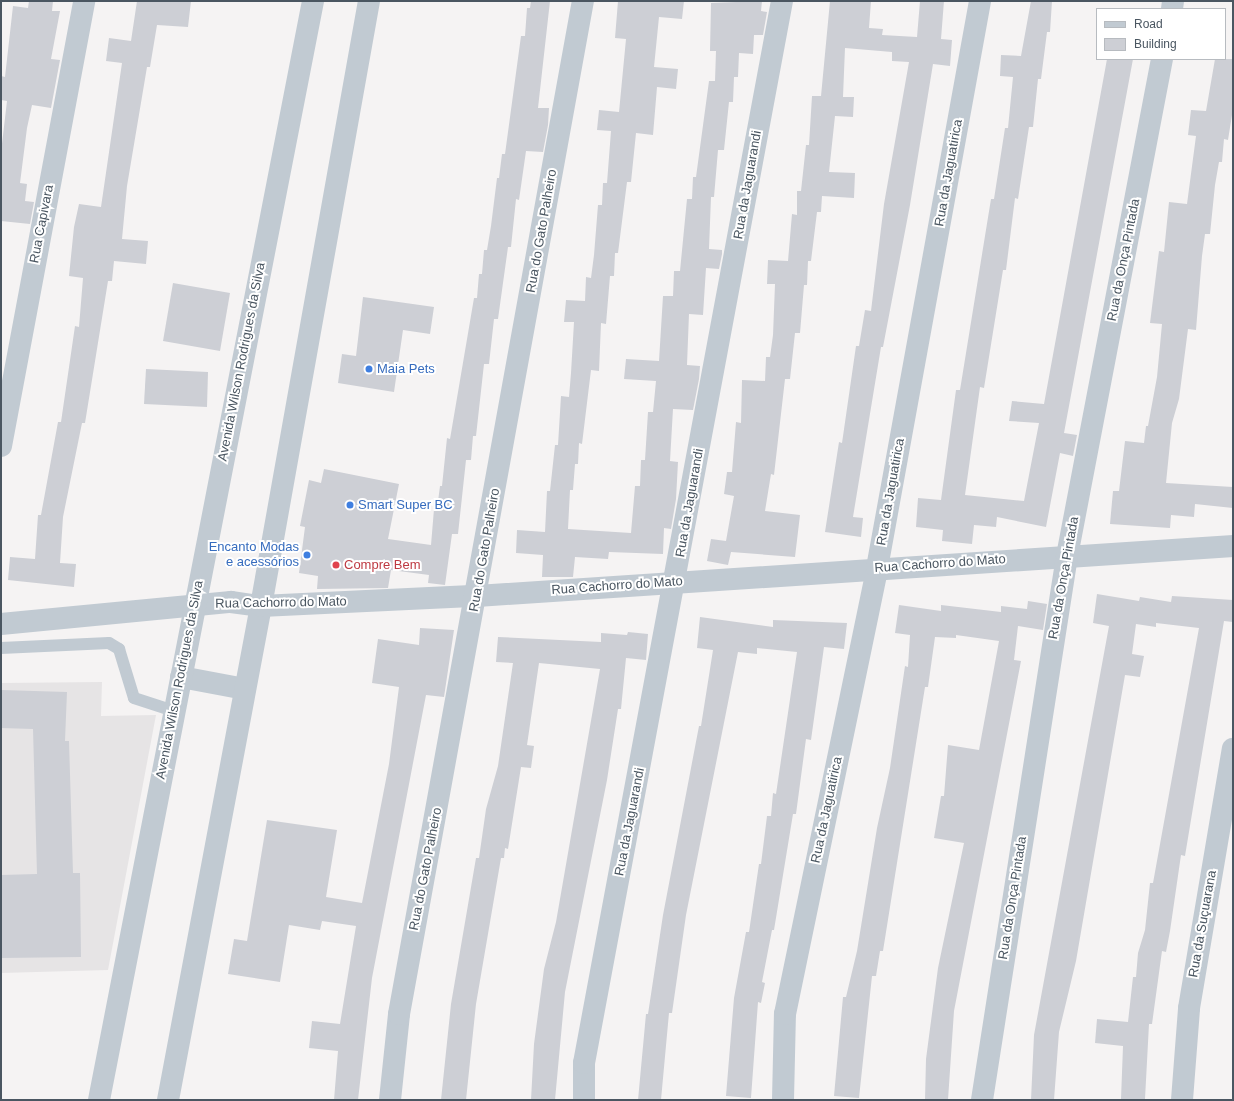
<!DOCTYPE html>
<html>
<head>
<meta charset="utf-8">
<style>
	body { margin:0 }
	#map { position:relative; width:1234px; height:1101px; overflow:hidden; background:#f5f3f3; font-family:Arial,sans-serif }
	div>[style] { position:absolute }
	.education>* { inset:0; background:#e6e4e5 }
	.building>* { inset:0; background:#cdcfd5 }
	.service>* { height:12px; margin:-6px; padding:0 6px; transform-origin:6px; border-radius:6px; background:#c1cad2 }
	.minor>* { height:22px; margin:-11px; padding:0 11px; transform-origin:11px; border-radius:11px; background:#c1cad2 }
	.dots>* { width:11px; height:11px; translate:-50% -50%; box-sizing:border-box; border:2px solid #fff; border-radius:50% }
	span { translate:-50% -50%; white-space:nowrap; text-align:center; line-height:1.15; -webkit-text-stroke:4px #fff; paint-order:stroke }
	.street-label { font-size:13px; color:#4a5661 }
	.shop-label { font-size:13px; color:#366cbe }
	.left { translate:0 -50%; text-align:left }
	.right { translate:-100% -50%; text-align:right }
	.health-label { font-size:13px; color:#be3a42 }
	.frame { position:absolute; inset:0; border:2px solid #4a5661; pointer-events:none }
	.legend { position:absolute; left:1096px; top:8px; width:130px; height:52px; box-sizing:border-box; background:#fff; border:1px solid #b7bbc0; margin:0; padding:5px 7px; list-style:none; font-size:12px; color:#4a5661 }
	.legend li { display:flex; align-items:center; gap:8px; height:20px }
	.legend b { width:20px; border:1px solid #b7bbc0 }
</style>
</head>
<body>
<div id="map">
	<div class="education">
		<div style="clip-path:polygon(102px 682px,101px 716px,156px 715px,108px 970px,1px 973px,1px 683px)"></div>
	</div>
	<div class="building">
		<div style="clip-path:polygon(29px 1px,53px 1px,52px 11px,60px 11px,51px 59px,60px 60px,51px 108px,32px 105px,27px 128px,20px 183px,27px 184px,25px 201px,34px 202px,30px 224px,1px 221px,1px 152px,7px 101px,1px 100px,1px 76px,5px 77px,13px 6px,28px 8px)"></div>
		<div style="clip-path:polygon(137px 1px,191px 1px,188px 27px,157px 25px,150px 67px,147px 67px,127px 186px,122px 239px,148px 241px,146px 264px,114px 261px,112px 281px,108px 281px,85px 423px,82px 423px,63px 517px,60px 563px,76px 564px,74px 587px,8px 580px,10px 557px,35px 559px,38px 515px,41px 515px,58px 422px,61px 422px,75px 326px,79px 327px,83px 278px,69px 276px,74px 227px,79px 204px,101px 207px,122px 63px,106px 61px,109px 38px,131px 41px)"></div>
		<div style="clip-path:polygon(531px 1px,550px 1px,538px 108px,549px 108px,548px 125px,543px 152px,526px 151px,519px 200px,516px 199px,511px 247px,508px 247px,498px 319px,494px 319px,489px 364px,484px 364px,476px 436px,473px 436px,471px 460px,466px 460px,458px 534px,452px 534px,445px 585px,428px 583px,429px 575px,391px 570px,388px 588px,317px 589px,318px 576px,299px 573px,305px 527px,300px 526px,309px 480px,321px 483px,324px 469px,399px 484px,388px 539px,431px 545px,434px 509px,437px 509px,440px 486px,442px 486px,447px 438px,450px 439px,474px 298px,477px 298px,479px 274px,482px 274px,484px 250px,487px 250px,491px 226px,497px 178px,499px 178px,502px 154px,505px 154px,521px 36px,525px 36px,527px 8px,530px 8px)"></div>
		<div style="clip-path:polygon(618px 1px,684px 1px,682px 19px,659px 17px,654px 67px,678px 69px,676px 89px,657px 87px,653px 135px,636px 133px,631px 182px,627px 182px,618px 253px,615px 253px,614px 276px,610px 276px,606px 324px,601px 323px,599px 371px,591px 370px,582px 444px,579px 443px,578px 464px,575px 464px,573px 490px,570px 490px,568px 529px,631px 533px,635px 486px,640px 486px,641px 460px,645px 460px,648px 412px,653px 412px,656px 381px,624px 379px,626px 359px,659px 361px,663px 296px,673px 296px,674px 271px,680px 271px,687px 199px,692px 199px,693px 177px,696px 177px,709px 81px,715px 81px,716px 51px,710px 51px,711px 3px,762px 1px,761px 11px,767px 12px,763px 35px,754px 35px,753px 54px,739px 53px,738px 77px,734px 77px,733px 102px,729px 102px,724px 150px,718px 150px,714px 197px,711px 197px,709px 249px,722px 250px,722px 254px,719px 269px,706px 268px,703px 315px,689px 314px,687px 365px,700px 366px,699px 379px,693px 410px,673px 409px,670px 461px,678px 462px,676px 499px,671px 529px,664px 528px,663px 554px,609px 552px,608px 559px,575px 557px,573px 577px,542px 577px,543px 555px,516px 553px,517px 530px,545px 532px,547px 491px,550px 491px,555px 445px,558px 445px,561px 396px,569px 397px,571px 373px,574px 322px,564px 322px,566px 300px,585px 301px,586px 277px,591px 278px,594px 255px,598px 205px,602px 205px,603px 183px,607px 183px,611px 131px,597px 130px,599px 110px,619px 112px,626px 39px,615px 38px)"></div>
		<div style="clip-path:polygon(830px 1px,871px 1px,869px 28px,883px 29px,882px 35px,917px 37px,920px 1px,944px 1px,941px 39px,952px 40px,950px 66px,933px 64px,910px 205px,883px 347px,881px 347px,853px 517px,863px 518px,861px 537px,825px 532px,839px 442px,842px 443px,856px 346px,859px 346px,865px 310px,871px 311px,884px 204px,909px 62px,892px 61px,892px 52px,845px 48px,843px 97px,854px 97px,853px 117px,835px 116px,829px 172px,855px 173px,854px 198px,822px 196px,821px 212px,817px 212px,811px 261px,808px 261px,807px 285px,804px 285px,800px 333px,795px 333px,790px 379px,785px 379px,774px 475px,771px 474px,765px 511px,800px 515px,795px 557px,731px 552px,728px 565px,707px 561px,711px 539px,726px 541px,734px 496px,724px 494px,727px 472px,732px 472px,736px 422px,741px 423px,742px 380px,765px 381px,766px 357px,770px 357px,773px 335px,775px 284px,767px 284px,768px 260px,788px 261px,792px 214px,797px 215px,797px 191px,801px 191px,806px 145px,809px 145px,812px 96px,821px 96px)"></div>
		<div style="clip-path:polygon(1031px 1px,1052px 1px,1050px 32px,1047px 32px,1041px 79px,1038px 79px,1033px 127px,1029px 127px,1018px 199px,1015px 198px,1006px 270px,1003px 270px,984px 388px,980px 387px,965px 495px,1024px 501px,1039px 423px,1009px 421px,1012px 401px,1044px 404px,1107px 59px,1133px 59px,1064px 433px,1077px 435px,1073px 456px,1060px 453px,1046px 527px,997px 517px,996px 527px,974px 525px,972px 544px,942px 541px,943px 530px,916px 527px,918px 498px,941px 500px,956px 390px,960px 390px,991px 199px,994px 199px,1005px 128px,1008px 128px,1013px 77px,1000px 76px,1001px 55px,1021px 56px)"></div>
		<div style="clip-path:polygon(1215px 59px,1233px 59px,1232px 115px,1228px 140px,1224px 139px,1222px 162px,1219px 162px,1215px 185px,1210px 234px,1205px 234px,1202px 256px,1196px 330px,1188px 329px,1179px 399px,1172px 423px,1166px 483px,1233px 487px,1233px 508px,1195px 504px,1194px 517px,1171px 515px,1170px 528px,1110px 524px,1113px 491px,1119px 491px,1125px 441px,1144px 443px,1146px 426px,1148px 426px,1157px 377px,1162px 324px,1150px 323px,1159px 251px,1164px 252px,1169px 202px,1187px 204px,1196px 136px,1188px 135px,1191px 110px,1206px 111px)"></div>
		<div style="clip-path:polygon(173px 283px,230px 293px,220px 351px,163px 341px)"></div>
		<div style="clip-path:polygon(363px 297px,434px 307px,430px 334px,403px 330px,394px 392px,338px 383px,342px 354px,356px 356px)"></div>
		<div style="clip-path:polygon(146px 369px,208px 372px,207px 407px,144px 404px)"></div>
		<div style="clip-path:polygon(1097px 594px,1139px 601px,1140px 597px,1171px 602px,1172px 596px,1233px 600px,1233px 622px,1224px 621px,1185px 856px,1181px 855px,1170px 931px,1166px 952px,1162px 951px,1152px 1024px,1149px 1024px,1145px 1099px,1121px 1099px,1123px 1046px,1095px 1043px,1097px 1019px,1128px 1022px,1133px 977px,1136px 977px,1138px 953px,1145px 930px,1150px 883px,1153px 883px,1199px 628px,1156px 623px,1156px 627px,1136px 624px,1132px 654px,1144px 656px,1140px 677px,1125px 675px,1076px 961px,1059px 1032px,1054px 1100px,1031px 1100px,1034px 1035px,1109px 626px,1093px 623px)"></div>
		<div style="clip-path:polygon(1028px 601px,1047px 604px,1043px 630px,1018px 626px,1014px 660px,1021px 661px,954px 1011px,948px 1100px,925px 1100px,926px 1059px,938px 968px,964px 843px,934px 838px,941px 796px,944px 796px,948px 745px,979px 750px,999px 641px,956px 635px,956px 638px,935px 637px,928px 687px,925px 687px,883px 951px,880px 951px,876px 976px,872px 976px,859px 1098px,834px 1096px,843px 997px,846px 997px,857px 951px,877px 828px,890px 768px,905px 666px,908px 667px,910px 635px,895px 633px,899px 605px,941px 611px,941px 605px,1001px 612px,1001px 606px,1027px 609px)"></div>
		<div style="clip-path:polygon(700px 617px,773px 627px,773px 620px,847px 623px,844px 649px,824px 647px,811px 740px,806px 739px,796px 814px,793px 814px,774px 930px,772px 930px,762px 982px,765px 983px,761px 1003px,758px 1002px,751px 1098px,726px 1096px,734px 998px,746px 932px,749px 932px,759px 864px,761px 864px,767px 816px,771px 816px,773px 793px,776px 794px,797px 652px,757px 648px,757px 654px,738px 652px,686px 915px,672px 1013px,669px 1013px,661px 1100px,638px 1100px,646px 1014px,648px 1014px,663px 915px,699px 726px,701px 726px,713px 650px,697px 648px)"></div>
		<div style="clip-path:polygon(420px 628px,454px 630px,444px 697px,426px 695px,372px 978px,358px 1100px,334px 1100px,338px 1051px,309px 1048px,312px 1021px,340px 1024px,356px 926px,322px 921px,320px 930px,289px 925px,280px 982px,228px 974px,234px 939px,247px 941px,267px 820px,337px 830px,326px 897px,362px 903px,389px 764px,399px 687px,372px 683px,378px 639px,419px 645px)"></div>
		<div style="clip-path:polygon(628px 632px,648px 634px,646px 660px,626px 658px,621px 709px,618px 709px,607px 780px,565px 992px,555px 1100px,531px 1100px,534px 1044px,544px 969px,556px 922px,600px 669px,539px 663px,527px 745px,534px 746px,531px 768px,521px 767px,508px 849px,505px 848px,504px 858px,501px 858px,476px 1004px,466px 1100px,441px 1100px,451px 1004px,476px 858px,479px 858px,486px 809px,498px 766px,513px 663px,496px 662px,498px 637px,601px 642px,601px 633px,627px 635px)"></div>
		<div style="clip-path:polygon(1px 690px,67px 692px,65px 741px,69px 741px,73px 873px,80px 873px,81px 957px,1px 958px,1px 875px,37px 874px,33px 729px,1px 728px)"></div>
	</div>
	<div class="service">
		<div style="left:1px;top:648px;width:108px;rotate:-2.7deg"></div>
		<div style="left:109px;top:643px;width:12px;rotate:31deg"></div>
		<div style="left:119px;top:649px;width:51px;rotate:73deg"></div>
		<div style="left:134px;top:698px;width:42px;rotate:18deg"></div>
	</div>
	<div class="minor">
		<div style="left:1172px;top:9px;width:8px;rotate:-83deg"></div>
		<div style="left:1px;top:446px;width:453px;rotate:-79.4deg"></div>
		<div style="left:1px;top:624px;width:231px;rotate:-5.5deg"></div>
		<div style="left:231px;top:602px;width:30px;rotate:8deg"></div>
		<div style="left:261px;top:606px;width:216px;rotate:-2.7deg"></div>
		<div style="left:477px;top:596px;width:758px;rotate:-3.78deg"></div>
		<div style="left:181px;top:677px;width:65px;rotate:10.6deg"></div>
		<div style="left:99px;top:1100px;width:1120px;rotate:-78.98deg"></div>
		<div style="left:168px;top:1100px;width:503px;rotate:-79.34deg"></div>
		<div style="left:261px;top:606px;width:615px;rotate:-79.88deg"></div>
		<div style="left:390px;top:1100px;width:86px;rotate:-84deg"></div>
		<div style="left:399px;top:1014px;width:1030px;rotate:-79.71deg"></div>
		<div style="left:584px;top:1100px;width:37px;rotate:-90deg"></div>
		<div style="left:584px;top:1063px;width:1080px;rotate:-79.44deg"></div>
		<div style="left:783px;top:1100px;width:86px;rotate:-88.7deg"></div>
		<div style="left:785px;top:1014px;width:455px;rotate:-78.3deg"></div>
		<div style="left:877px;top:568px;width:576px;rotate:-79.7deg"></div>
		<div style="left:982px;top:1100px;width:551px;rotate:-81.12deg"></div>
		<div style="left:1067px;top:556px;width:506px;rotate:-79.18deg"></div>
		<div style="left:1182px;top:1100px;width:92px;rotate:-85.6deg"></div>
		<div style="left:1189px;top:1008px;width:263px;rotate:-80.4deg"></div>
	</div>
	<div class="dots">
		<div style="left:369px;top:369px;background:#3f7fe0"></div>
		<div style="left:350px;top:505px;background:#3f7fe0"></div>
		<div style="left:307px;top:555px;background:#3f7fe0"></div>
		<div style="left:336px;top:565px;background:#e0444e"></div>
	</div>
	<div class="street-label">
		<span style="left:949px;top:173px;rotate:-80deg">Rua da Jaguatirica</span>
		<span style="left:748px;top:185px;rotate:-80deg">Rua da Jaguarandi</span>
		<span style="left:42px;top:224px;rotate:-79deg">Rua Capivara</span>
		<span style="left:542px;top:231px;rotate:-80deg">Rua do Gato Palheiro</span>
		<span style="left:1124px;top:260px;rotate:-79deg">Rua da Onça Pintada</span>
		<span style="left:242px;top:362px;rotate:-79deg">Avenida Wilson Rodrigues da Silva</span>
		<span style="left:891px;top:492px;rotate:-80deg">Rua da Jaguatirica</span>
		<span style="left:690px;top:503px;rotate:-80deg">Rua da Jaguarandi</span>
		<span style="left:485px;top:550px;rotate:-80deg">Rua do Gato Palheiro</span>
		<span style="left:940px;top:564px;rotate:-4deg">Rua Cachorro do Mato</span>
		<span style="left:1064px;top:578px;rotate:-80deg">Rua da Onça Pintada</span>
		<span style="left:617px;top:586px;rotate:-4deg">Rua Cachorro do Mato</span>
		<span style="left:281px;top:603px;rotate:-1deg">Rua Cachorro do Mato</span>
		<span style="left:180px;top:680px;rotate:-79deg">Avenida Wilson Rodrigues da Silva</span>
		<span style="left:827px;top:810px;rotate:-78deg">Rua da Jaguatirica</span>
		<span style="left:630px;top:822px;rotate:-79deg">Rua da Jaguarandi</span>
		<span style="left:426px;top:869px;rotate:-79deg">Rua do Gato Palheiro</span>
		<span style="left:1013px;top:898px;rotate:-81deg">Rua da Onça Pintada</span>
		<span style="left:1203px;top:924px;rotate:-80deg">Rua da Suçuarana</span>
	</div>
	<div class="shop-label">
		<span class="left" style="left:377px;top:369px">Maia Pets</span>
		<span class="left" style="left:358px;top:505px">Smart Super BC</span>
		<span class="right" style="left:299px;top:555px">Encanto Modas<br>e acessórios</span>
	</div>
	<div class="health-label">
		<span class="left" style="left:344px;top:565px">Compre Bem</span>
	</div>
	<div class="frame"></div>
	<ul class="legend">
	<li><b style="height:5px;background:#c1cad2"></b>Road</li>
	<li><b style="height:11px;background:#cdcfd5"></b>Building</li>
	</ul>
</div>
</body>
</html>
